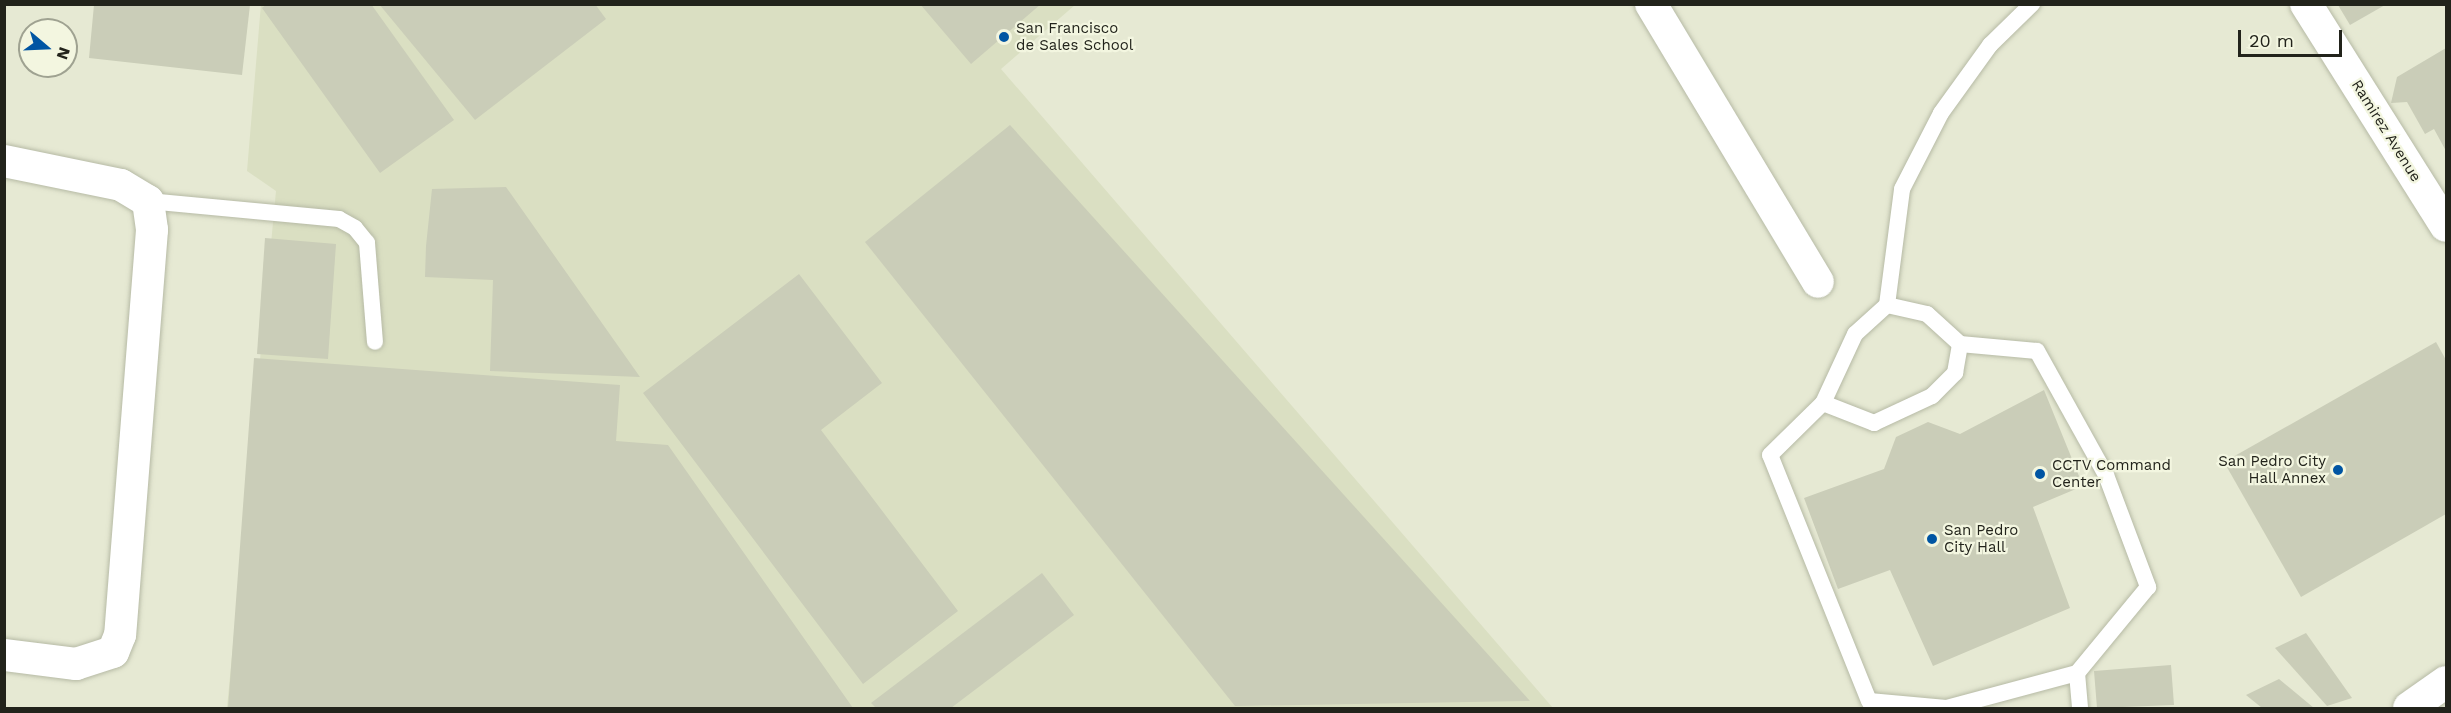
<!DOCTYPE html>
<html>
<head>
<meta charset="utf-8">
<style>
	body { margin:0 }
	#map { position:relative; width:2451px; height:713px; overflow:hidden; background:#e6e9d3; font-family:"Work Sans",sans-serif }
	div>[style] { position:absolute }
	.built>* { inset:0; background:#dadfc2 }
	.building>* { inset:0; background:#cacdb8 }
	.roads { filter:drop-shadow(0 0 2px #b6baa5) drop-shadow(0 0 2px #b6baa5) }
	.service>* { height:16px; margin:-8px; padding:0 8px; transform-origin:8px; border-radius:8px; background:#fff }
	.minor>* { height:32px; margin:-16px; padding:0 16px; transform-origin:16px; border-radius:16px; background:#fff }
	.dots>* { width:16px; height:16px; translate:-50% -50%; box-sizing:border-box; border:3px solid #f3f6e0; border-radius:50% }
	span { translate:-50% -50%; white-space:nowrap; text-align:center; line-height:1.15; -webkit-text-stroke:4.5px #f3f6e0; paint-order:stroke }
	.poi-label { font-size:15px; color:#22231b }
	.left { translate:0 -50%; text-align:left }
	.right { translate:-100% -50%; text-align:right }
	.street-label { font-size:15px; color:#22231b }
	.frame { position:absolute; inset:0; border:6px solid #22231b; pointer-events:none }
	.north { position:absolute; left:18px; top:18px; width:60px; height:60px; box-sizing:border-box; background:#f3f6e0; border:2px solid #9fa291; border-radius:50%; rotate:109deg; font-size:16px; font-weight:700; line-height:24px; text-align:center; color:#22231b }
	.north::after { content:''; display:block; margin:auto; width:21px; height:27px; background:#0055a3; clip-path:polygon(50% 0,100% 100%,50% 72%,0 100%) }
	.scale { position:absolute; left:2238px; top:30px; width:104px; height:27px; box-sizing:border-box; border:3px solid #22231b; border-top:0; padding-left:8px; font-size:18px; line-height:21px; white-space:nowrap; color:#22231b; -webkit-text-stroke:4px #f3f6e0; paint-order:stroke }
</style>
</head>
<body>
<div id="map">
	<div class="built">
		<div style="clip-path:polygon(261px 4px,1075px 5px,1001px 69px,1553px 708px,227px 708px,276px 191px,247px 171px)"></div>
	</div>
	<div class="building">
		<div style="clip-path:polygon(267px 4px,371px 4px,454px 120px,380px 173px,262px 8px)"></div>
		<div style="clip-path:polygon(379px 4px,595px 4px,606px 19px,475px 120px)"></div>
		<div style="clip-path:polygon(920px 4px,1041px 4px,971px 64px)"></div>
		<div style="clip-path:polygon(94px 5px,250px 5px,242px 75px,89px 58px)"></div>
		<div style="clip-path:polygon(2338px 5px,2385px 5px,2350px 25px)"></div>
		<div style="clip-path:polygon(2446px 48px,2446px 151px,2434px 129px,2425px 134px,2407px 102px,2391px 103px,2397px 77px)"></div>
		<div style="clip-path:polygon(1010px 125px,1530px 701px,1235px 706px,865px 242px)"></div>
		<div style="clip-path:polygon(506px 187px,640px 377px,490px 371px,493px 280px,425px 277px,426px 246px,432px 189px)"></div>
		<div style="clip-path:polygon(265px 238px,336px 244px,328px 359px,257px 354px)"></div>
		<div style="clip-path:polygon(799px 274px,882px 383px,821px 430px,958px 611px,863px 684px,643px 393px)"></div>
		<div style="clip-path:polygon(2436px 342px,2446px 360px,2446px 514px,2301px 597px,2224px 462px)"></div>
		<div style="clip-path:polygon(254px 358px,620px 385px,616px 441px,668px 445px,853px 708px,228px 708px)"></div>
		<div style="clip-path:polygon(2044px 390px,2083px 486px,2033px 507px,2070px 608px,1933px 666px,1890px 570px,1838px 589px,1804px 498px,1884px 469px,1896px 437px,1928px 422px,1960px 434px)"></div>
		<div style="clip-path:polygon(1042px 573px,1074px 615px,951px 708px,876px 708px,871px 703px)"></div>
		<div style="clip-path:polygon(2306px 633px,2352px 698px,2327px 706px,2275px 648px)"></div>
		<div style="clip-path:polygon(2171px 665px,2174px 705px,2097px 708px,2094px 671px)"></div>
		<div style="clip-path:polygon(2279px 679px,2314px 708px,2262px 708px,2246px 695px)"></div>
	</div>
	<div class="roads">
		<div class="service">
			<div style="left:148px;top:201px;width:192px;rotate:5.4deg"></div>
			<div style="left:339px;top:219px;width:18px;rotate:29deg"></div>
			<div style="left:355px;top:228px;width:19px;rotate:51deg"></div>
			<div style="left:367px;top:243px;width:99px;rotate:85.4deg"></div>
			<div style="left:1887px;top:305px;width:41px;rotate:12.7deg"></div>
			<div style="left:1927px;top:314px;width:45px;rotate:42.3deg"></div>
			<div style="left:1960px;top:344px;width:77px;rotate:5.2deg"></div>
			<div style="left:2037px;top:351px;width:142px;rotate:60.9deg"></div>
			<div style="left:2106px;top:475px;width:120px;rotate:69.4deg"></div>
			<div style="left:2148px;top:587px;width:112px;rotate:129.5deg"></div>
			<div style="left:2077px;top:673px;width:136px;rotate:165deg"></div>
			<div style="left:1946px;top:708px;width:77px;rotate:-174.8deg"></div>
			<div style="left:1869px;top:701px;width:265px;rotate:-111.9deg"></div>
			<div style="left:1770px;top:455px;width:74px;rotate:-44.5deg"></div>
			<div style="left:1823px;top:403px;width:76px;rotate:-65.1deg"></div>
			<div style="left:1855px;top:334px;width:43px;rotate:-42.2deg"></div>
			<div style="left:1887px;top:305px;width:117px;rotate:-82.6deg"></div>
			<div style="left:1902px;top:189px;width:85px;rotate:-62.8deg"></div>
			<div style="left:1941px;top:113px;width:84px;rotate:-54.2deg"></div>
			<div style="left:1990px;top:45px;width:59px;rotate:-44.3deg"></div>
			<div style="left:1823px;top:403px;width:55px;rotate:21.4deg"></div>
			<div style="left:1874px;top:423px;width:64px;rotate:-25deg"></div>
			<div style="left:1932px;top:396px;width:33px;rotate:-45deg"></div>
			<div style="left:1955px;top:373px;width:29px;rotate:-80deg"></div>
			<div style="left:2077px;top:673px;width:35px;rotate:85deg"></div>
		</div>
		<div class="minor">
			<div style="left:1651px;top:4px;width:324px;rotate:59deg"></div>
			<div style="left:2306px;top:4px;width:262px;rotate:57.8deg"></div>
			<div style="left:4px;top:161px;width:119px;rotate:11.6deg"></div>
			<div style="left:121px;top:185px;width:31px;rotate:31deg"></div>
			<div style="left:148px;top:201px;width:29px;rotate:82deg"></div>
			<div style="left:152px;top:230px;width:406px;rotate:94.5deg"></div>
			<div style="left:120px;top:635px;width:18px;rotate:112deg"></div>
			<div style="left:113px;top:652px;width:39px;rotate:162deg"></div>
			<div style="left:76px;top:664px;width:73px;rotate:-172.9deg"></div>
			<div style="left:2409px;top:708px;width:45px;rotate:-35.1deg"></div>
		</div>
	</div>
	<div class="dots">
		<div style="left:1004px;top:37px;background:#0055a3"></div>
		<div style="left:2338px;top:470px;background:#0055a3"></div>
		<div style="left:2040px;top:474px;background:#0055a3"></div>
		<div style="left:1932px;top:539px;background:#0055a3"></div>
	</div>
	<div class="poi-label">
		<span class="left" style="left:1016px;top:37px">San Francisco<br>de Sales School</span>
		<span class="right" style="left:2326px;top:470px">San Pedro City<br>Hall Annex</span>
		<span class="left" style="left:2052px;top:474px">CCTV Command<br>Center</span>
		<span class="left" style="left:1944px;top:539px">San Pedro<br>City Hall</span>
	</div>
	<div class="street-label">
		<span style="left:2386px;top:131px;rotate:58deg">Ramirez Avenue</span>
	</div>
	<div class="frame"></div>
	<div class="north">N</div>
	<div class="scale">20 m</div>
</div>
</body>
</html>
